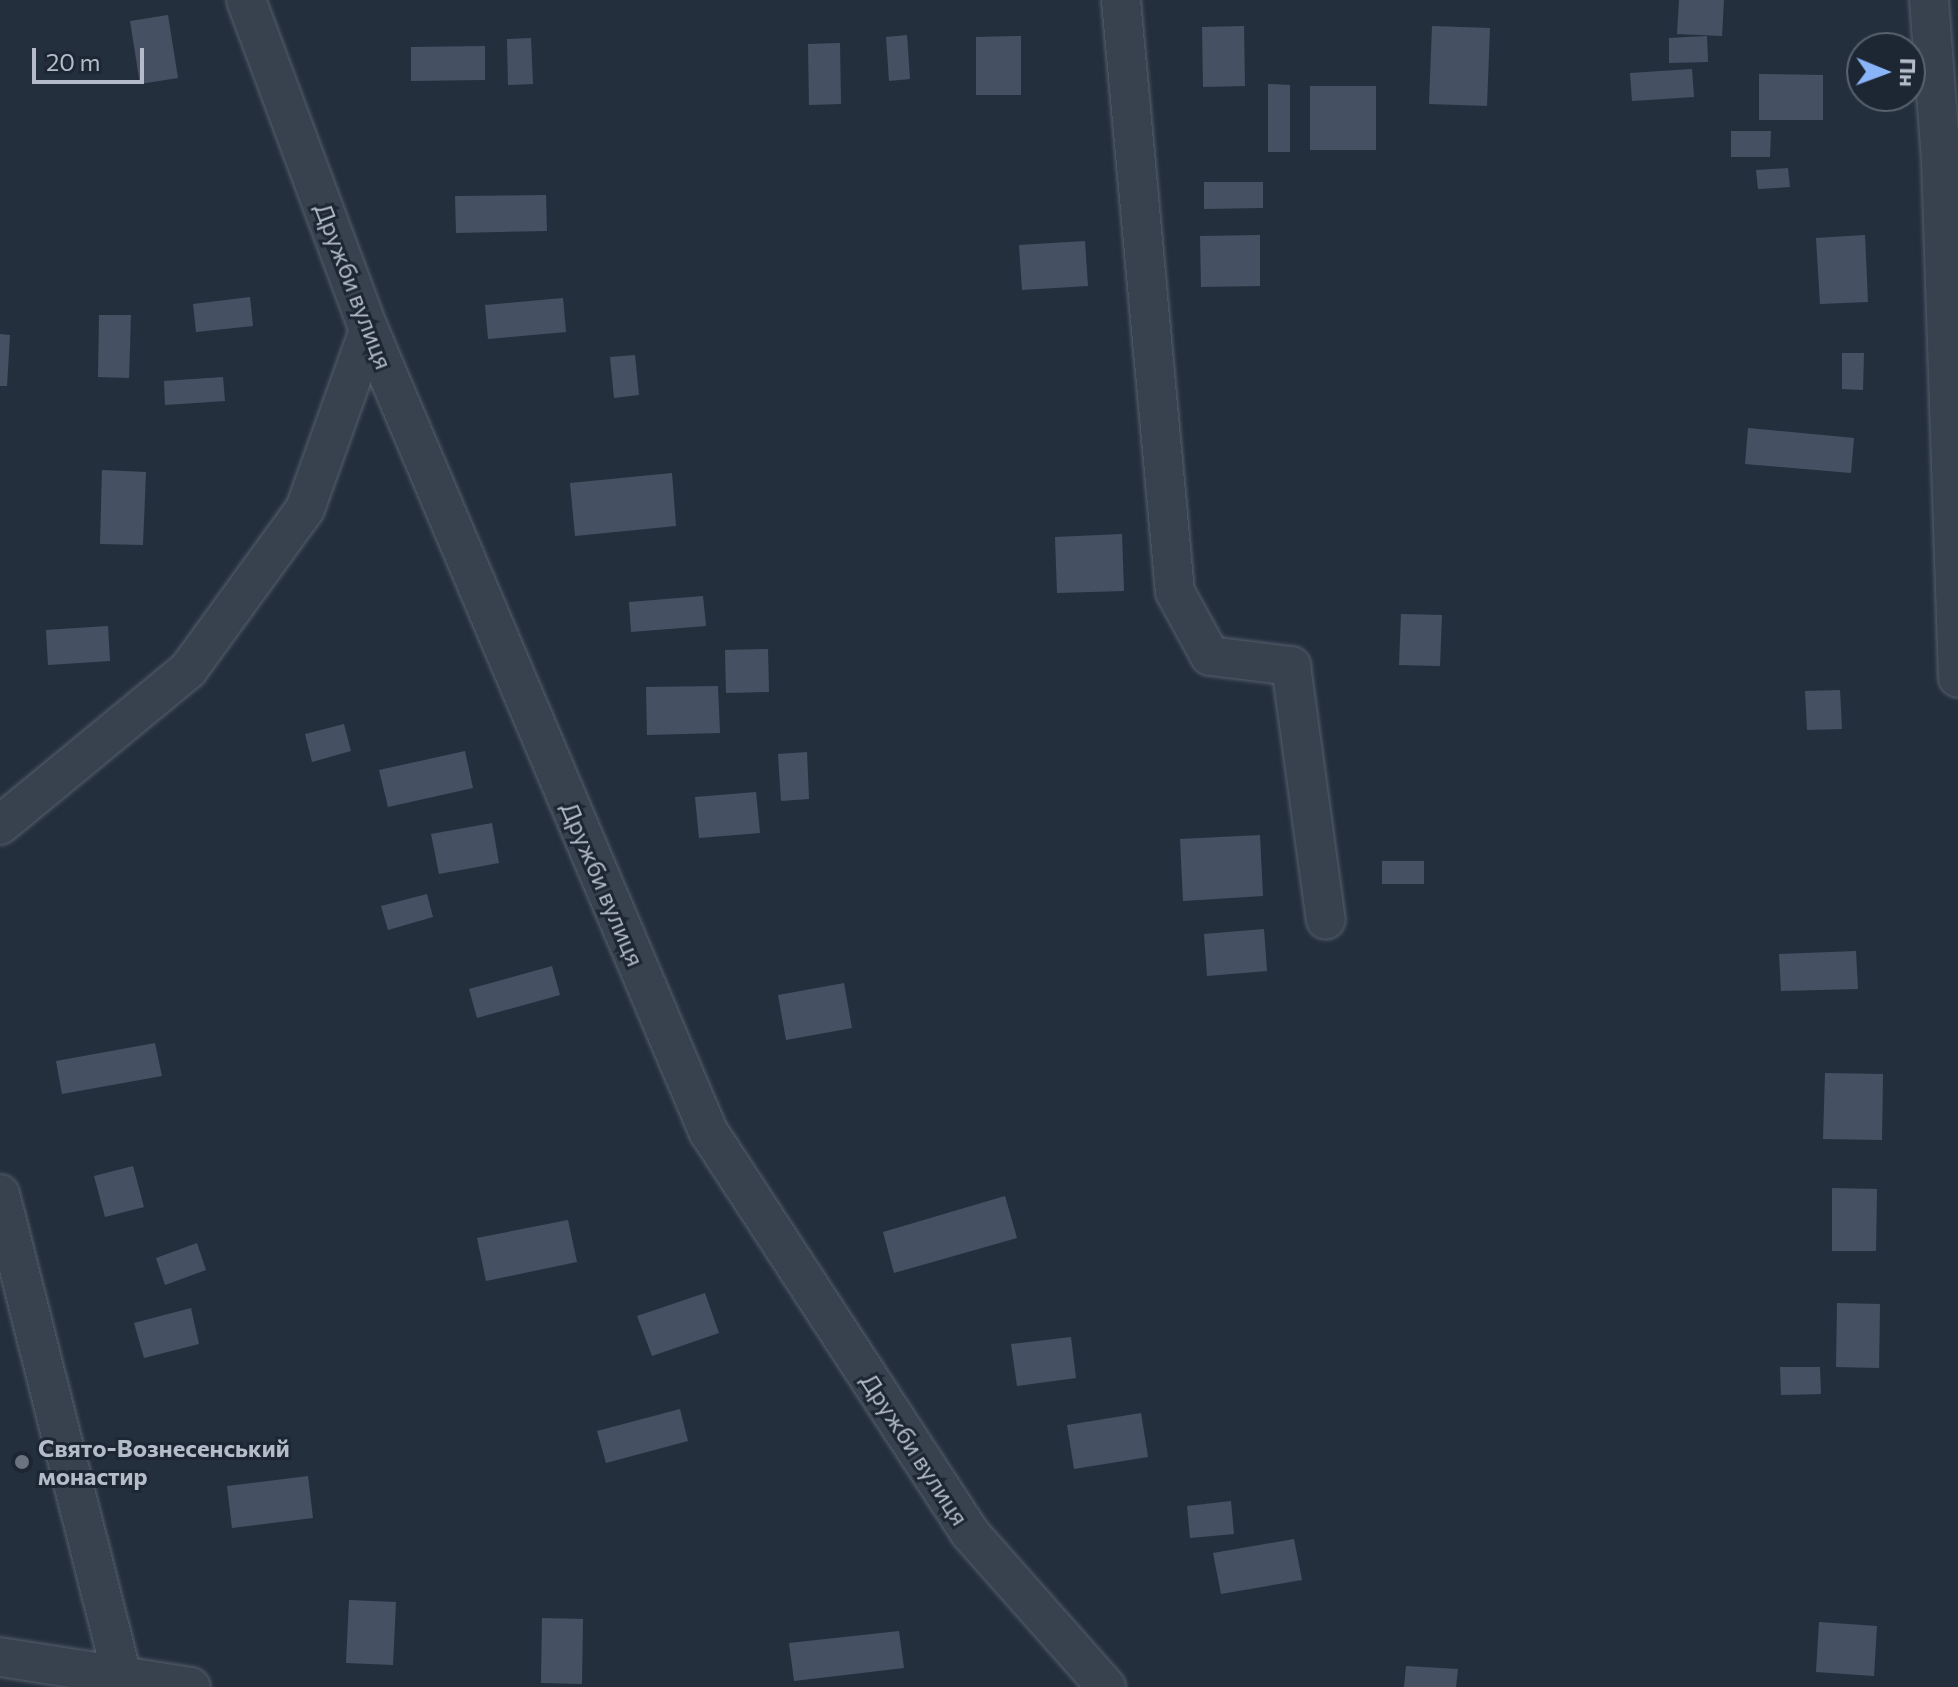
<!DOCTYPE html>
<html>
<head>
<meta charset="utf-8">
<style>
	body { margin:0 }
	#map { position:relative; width:1958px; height:1687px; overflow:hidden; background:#242f3e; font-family:Commissioner,sans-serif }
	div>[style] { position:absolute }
	.building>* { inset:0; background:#455162 }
	.roads { filter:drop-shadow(0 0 2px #565f6c) drop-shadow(0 0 2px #565f6c) }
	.minor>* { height:38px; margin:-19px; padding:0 19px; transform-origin:19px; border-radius:19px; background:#38414e }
	.dots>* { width:22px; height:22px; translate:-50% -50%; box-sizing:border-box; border:4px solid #1d2633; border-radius:50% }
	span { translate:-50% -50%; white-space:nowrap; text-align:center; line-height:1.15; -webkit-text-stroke:6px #1d2633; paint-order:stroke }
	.street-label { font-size:24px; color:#b4bcc9 }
	.poi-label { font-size:24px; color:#b4bcc9; font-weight:700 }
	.left { translate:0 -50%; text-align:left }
	.north { position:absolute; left:1846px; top:32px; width:80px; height:80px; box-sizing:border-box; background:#1d2633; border:2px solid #59626f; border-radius:50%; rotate:91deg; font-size:22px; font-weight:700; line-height:32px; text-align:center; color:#b4bcc9 }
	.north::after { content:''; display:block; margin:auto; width:28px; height:36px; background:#8ab4f8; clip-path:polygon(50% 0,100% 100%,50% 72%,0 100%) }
	.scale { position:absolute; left:32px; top:48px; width:112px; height:36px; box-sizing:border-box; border:4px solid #b4bcc9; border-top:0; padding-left:10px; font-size:24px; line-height:28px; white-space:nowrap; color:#b4bcc9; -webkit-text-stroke:6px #1d2633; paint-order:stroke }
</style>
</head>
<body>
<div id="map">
	<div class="building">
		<div style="clip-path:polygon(1679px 0,1724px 0,1722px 36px,1677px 34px)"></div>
		<div style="clip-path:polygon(168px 15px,178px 78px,140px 84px,130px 21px)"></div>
		<div style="clip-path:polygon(1244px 26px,1245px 86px,1203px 87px,1202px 27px)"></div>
		<div style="clip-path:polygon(1432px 26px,1490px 28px,1487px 106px,1429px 104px)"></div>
		<div style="clip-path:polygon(907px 35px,910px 79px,889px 81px,886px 37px)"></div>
		<div style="clip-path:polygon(1021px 36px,1021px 95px,976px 95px,976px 37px)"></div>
		<div style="clip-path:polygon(1707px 36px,1708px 62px,1669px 63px,1669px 38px)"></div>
		<div style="clip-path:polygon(531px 38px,533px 84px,508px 85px,507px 39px)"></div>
		<div style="clip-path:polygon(840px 43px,841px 104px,809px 105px,808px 44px)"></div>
		<div style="clip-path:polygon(485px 46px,485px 80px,411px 81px,411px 47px)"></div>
		<div style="clip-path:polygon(1692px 69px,1694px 97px,1632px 101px,1630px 73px)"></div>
		<div style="clip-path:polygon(1759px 74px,1823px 75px,1823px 120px,1759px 120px)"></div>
		<div style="clip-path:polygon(1268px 84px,1290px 85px,1290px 152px,1268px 152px)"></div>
		<div style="clip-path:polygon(1310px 86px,1376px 86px,1376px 150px,1310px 150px)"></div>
		<div style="clip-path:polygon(1731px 131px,1771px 131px,1770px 157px,1731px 157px)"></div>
		<div style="clip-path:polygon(1788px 168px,1790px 187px,1758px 189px,1756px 170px)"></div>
		<div style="clip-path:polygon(1204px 182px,1263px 182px,1263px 208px,1204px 209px)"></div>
		<div style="clip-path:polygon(546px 195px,547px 231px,456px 233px,455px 196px)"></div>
		<div style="clip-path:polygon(1260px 235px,1260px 286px,1201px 287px,1200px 236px)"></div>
		<div style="clip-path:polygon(1865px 235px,1868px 302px,1820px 304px,1816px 238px)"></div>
		<div style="clip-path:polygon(1085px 241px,1088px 286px,1022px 290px,1019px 245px)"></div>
		<div style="clip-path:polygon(250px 297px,253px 326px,196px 332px,193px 304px)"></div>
		<div style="clip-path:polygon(563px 298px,566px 332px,488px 339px,485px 305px)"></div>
		<div style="clip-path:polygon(99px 315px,131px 315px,129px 378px,98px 377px)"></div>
		<div style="clip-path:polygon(0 334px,10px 335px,7px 386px,0 386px)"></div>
		<div style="clip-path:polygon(1842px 353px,1864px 353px,1863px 390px,1842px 389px)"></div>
		<div style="clip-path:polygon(635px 355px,639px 395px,614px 398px,610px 357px)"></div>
		<div style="clip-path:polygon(223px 377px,225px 401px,165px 405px,164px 381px)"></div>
		<div style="clip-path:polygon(1748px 428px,1854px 438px,1851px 473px,1745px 464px)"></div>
		<div style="clip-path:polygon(102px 470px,146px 472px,143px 545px,100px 544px)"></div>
		<div style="clip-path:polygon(672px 473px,676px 526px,575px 536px,570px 483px)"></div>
		<div style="clip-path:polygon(1122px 534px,1124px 591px,1057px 593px,1055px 537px)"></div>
		<div style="clip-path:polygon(703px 596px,706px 626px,631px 632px,629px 602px)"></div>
		<div style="clip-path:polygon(1401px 614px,1442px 615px,1440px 666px,1399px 665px)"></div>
		<div style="clip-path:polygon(108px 626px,110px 661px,48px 665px,46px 630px)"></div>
		<div style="clip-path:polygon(768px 649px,769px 692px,726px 693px,725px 650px)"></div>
		<div style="clip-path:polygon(718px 686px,720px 733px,647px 735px,646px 687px)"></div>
		<div style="clip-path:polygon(1840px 690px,1842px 729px,1807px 730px,1805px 691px)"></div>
		<div style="clip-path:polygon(344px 724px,351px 751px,312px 762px,305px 734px)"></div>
		<div style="clip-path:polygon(465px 751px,473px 788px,388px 807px,379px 770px)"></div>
		<div style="clip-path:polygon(807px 752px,809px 799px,781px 801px,778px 754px)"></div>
		<div style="clip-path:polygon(756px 792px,760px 833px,699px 838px,695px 797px)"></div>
		<div style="clip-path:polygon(492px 823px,499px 863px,439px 874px,431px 834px)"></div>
		<div style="clip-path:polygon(1260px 835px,1263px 896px,1183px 901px,1180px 839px)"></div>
		<div style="clip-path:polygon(1382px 861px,1424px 861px,1424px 884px,1382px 884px)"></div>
		<div style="clip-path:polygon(427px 894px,433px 917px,388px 930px,381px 906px)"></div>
		<div style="clip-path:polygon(1264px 929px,1267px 971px,1207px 976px,1204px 934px)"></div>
		<div style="clip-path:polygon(1856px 951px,1858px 989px,1781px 991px,1779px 954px)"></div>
		<div style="clip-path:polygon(552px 966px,560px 995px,477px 1018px,469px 989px)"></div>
		<div style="clip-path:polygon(844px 983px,852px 1028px,786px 1040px,778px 995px)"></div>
		<div style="clip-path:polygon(155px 1043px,162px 1076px,62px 1094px,56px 1061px)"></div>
		<div style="clip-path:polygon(1825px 1073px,1883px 1074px,1882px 1140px,1823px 1139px)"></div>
		<div style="clip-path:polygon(133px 1166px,144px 1207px,105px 1217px,94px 1176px)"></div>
		<div style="clip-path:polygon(1832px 1188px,1877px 1189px,1876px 1251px,1832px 1251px)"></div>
		<div style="clip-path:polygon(1005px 1196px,1017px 1238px,894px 1273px,883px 1232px)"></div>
		<div style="clip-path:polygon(568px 1220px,577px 1262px,486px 1281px,477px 1238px)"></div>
		<div style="clip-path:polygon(197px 1243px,206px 1270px,165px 1285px,156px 1258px)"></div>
		<div style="clip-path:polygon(705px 1293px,719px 1333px,652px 1356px,637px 1316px)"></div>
		<div style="clip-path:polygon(1837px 1303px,1880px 1304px,1879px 1368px,1836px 1367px)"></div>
		<div style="clip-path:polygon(191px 1308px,199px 1344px,144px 1358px,134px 1323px)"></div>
		<div style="clip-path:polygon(1071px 1337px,1076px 1378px,1017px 1386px,1011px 1344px)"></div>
		<div style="clip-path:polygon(1780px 1367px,1820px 1367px,1821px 1394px,1781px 1395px)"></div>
		<div style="clip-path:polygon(680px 1409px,688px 1441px,606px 1463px,597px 1431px)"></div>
		<div style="clip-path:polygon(1141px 1413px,1148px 1457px,1074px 1469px,1067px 1425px)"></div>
		<div style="clip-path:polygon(308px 1476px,313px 1518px,232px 1528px,227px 1486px)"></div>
		<div style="clip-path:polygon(1231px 1501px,1234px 1534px,1190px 1538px,1187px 1506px)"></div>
		<div style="clip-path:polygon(1294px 1539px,1302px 1580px,1221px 1594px,1213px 1553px)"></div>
		<div style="clip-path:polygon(349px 1600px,396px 1602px,393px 1665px,346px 1663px)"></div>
		<div style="clip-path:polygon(542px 1618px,583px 1619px,582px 1684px,541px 1683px)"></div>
		<div style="clip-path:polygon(1819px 1622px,1877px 1626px,1874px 1676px,1816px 1672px)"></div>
		<div style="clip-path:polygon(899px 1631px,904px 1668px,794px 1681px,789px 1643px)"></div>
		<div style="clip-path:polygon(1406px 1666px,1458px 1669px,1456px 1687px,1404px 1687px)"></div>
	</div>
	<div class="roads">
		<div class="minor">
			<div style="left:246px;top:0;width:352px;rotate:69.6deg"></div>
			<div style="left:369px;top:330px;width:870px;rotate:67.06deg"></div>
			<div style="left:708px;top:1131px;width:478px;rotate:56.9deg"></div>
			<div style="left:969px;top:1532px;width:207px;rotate:48.5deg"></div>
			<div style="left:1121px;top:0;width:594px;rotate:84.79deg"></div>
			<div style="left:1175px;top:592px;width:73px;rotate:61.3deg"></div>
			<div style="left:1210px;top:656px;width:82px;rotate:7deg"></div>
			<div style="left:1291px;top:666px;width:256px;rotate:82.2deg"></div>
			<div style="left:1929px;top:0;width:161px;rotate:85.7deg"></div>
			<div style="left:1941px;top:161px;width:517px;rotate:88.12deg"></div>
			<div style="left:0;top:825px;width:244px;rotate:-39.5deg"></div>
			<div style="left:188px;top:670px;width:199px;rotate:-54deg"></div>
			<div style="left:305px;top:509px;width:190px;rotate:-70.3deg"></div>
			<div style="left:0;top:1194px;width:498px;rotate:75.8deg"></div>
			<div style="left:0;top:1657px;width:193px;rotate:8.9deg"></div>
		</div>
	</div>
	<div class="dots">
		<div style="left:22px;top:1462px;background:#6b7280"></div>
	</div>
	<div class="street-label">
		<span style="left:354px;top:286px;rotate:69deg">Дружби вулиця</span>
		<span style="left:603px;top:884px;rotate:67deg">Дружби вулиця</span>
		<span style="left:915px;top:1449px;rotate:57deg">Дружби вулиця</span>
	</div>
	<div class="poi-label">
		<span class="left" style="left:38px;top:1462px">Cвято-Вознесенський<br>монастир</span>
	</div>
	<div class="north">Пн</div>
	<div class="scale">20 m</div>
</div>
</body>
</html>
